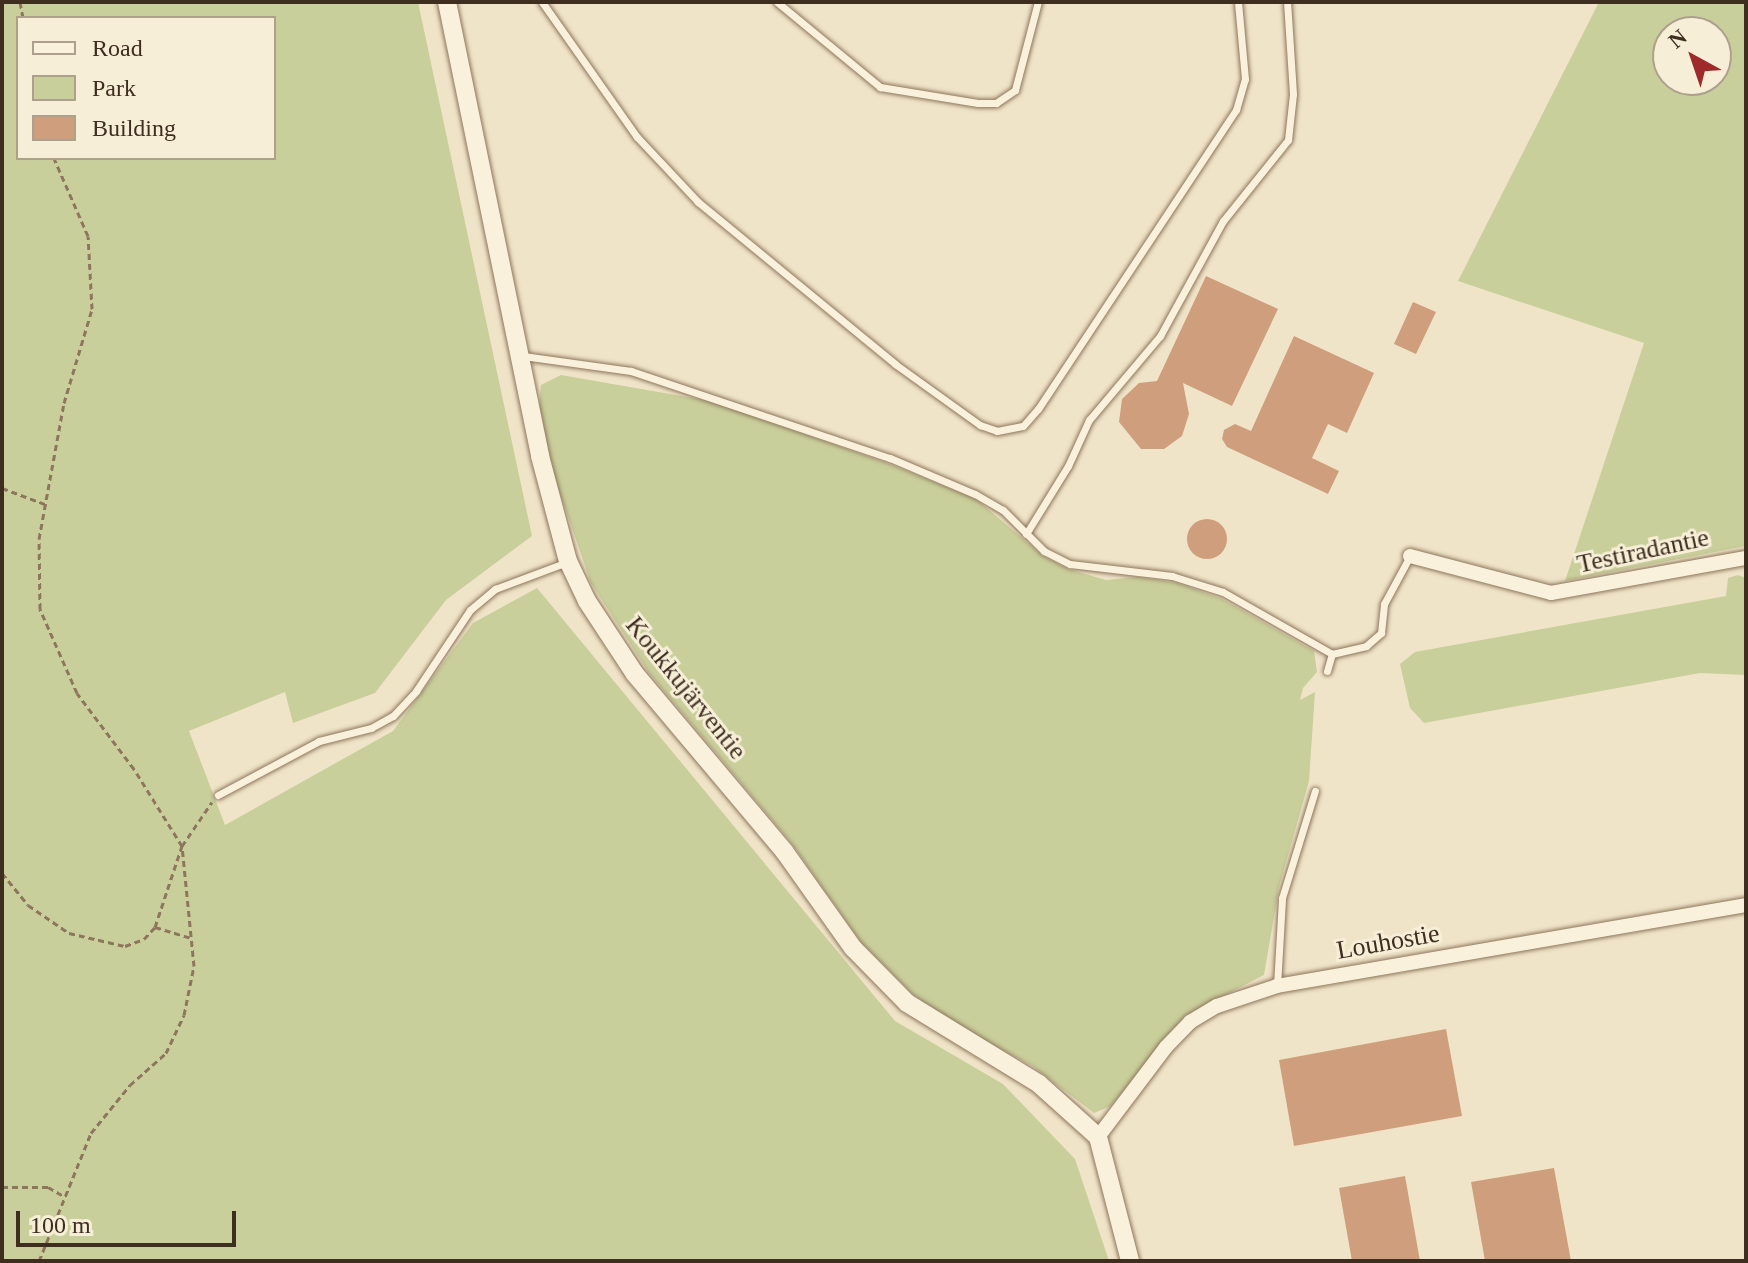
<!DOCTYPE html>
<html>
<head>
<meta charset="utf-8">
<style>
	body { margin:0 }
	#map { position:relative; width:1748px; height:1263px; overflow:hidden; background:#f0e4c8; font-family:Georgia,serif }
	div>[style] { position:absolute }
	.green>* { inset:0; background:#c9cf9b }
	.building>* { inset:0; background:#cf9f7d }
	.round { border-radius:50% }
	.path>* { height:3px; margin-top:-1.5px; transform-origin:0; background:repeating-linear-gradient(90deg,#8d765c 0 6px,transparent 0 10px) }
	.roads { filter:drop-shadow(0 0 2px #8d765c) drop-shadow(0 0 2px #8d765c) }
	.service>* { height:7px; margin:-3.5px; padding:0 3.5px; transform-origin:3.5px; border-radius:3.5px; background:#faf1dc }
	.minor>* { height:14px; margin:-7px; padding:0 7px; transform-origin:7px; border-radius:7px; background:#faf1dc }
	.tertiary>* { height:18px; margin:-9px; padding:0 9px; transform-origin:9px; border-radius:9px; background:#faf1dc }
	span { translate:-50% -50%; white-space:nowrap; text-align:center; line-height:1.15; -webkit-text-stroke:6px #f7eed8; paint-order:stroke }
	.street-label { font-size:26px; color:#3d2e20 }
	.frame { position:absolute; inset:0; border:4px solid #3d2e20; pointer-events:none }
	.legend { position:absolute; left:16px; top:16px; width:260px; height:144px; box-sizing:border-box; background:#f7eed8; border:2px solid #ada18e; margin:0; padding:10px 14px; list-style:none; font-size:24px; color:#3d2e20 }
	.legend li { display:flex; align-items:center; gap:16px; height:40px }
	.legend b { width:40px; border:2px solid #ada18e }
	.north { position:absolute; left:1652px; top:16px; width:80px; height:80px; box-sizing:border-box; background:#f7eed8; border:2px solid #ada18e; border-radius:50%; rotate:320deg; font-size:22px; font-weight:700; line-height:32px; text-align:center; color:#3d2e20 }
	.north::after { content:''; display:block; margin:auto; width:28px; height:36px; background:#9e2a2b; clip-path:polygon(50% 0,100% 100%,50% 72%,0 100%) }
	.scale { position:absolute; left:16px; top:1211px; width:220px; height:36px; box-sizing:border-box; border:4px solid #3d2e20; border-top:0; padding-left:10px; font-size:24px; line-height:28px; white-space:nowrap; color:#3d2e20; -webkit-text-stroke:6px #f7eed8; paint-order:stroke }
</style>
</head>
<body>
<div id="map">
	<div class="green">
		<div style="clip-path:polygon(evenodd,2px 2px,418px 2px,532px 536px,446px 600px,375px 693px,293px 723px,285px 692px,189px 731px,225px 825px,393px 731px,473px 623px,537px 588px,895px 1021px,1003px 1084px,1075px 1159px,1109px 1261px,2px 1261px,2px 2px,18px 18px,274px 18px,274px 158px,18px 158px,18px 18px)"></div>
		<div style="clip-path:polygon(evenodd,1599px 2px,1746px 2px,1746px 546px,1565px 581px,1644px 343px,1458px 281px,1599px 2px,1668px 32px,1716px 32px,1716px 80px,1668px 80px,1668px 32px)"></div>
		<div style="clip-path:polygon(561px 375px,710px 401px,889px 464px,976px 499px,1043px 556px,1068px 569px,1106px 580px,1138px 577px,1177px 583px,1222px 599px,1314px 651px,1317px 672px,1303px 688px,1300px 700px,1315px 692px,1309px 781px,1279px 887px,1264px 975px,1185px 1016px,1111px 1106px,1094px 1113px,1031px 1065px,957px 1027px,914px 995px,861px 942px,790px 841px,649px 673px,591px 583px,551px 467px,539px 408px,541px 385px)"></div>
		<div style="clip-path:polygon(1738px 575px,1746px 578px,1746px 675px,1700px 673px,1424px 723px,1410px 708px,1400px 664px,1415px 652px,1726px 596px,1728px 578px)"></div>
	</div>
	<div class="building">
		<div style="clip-path:polygon(1206px 276px,1278px 309px,1232px 406px,1183px 383px,1189px 414px,1182px 436px,1164px 449px,1141px 449px,1119px 422px,1122px 399px,1139px 383px,1157px 381px)"></div>
		<div style="clip-path:polygon(1413px 302px,1436px 312px,1416px 354px,1394px 344px)"></div>
		<div style="clip-path:polygon(1294px 336px,1374px 373px,1347px 433px,1328px 424px,1312px 458px,1339px 471px,1328px 494px,1227px 447px,1222px 439px,1224px 430px,1235px 424px,1251px 431px)"></div>
		<div class="round" style="left:1187px;top:519px;width:40px;height:40px"></div>
		<div style="clip-path:polygon(1446px 1029px,1462px 1116px,1294px 1146px,1279px 1060px)"></div>
		<div style="clip-path:polygon(1554px 1168px,1571px 1261px,1485px 1261px,1471px 1182px)"></div>
		<div style="clip-path:polygon(1405px 1176px,1420px 1261px,1352px 1261px,1339px 1188px)"></div>
	</div>
	<div class="path">
		<div style="left:20px;top:2px;width:16px;rotate:79deg"></div>
		<div style="left:2px;top:488px;width:46px;rotate:20.4deg"></div>
		<div style="left:2px;top:873px;width:41px;rotate:50.9deg"></div>
		<div style="left:28px;top:905px;width:50px;rotate:34.3deg"></div>
		<div style="left:69px;top:933px;width:57px;rotate:13.1deg"></div>
		<div style="left:125px;top:946px;width:20px;rotate:-20deg"></div>
		<div style="left:144px;top:939px;width:16px;rotate:-47deg"></div>
		<div style="left:155px;top:927px;width:85px;rotate:-71.6deg"></div>
		<div style="left:182px;top:846px;width:53px;rotate:-55.7deg"></div>
		<div style="left:155px;top:927px;width:39px;rotate:17deg"></div>
		<div style="left:2px;top:1187px;width:46px"></div>
		<div style="left:48px;top:1187px;width:20px;rotate:30deg"></div>
		<div style="left:39px;top:1261px;width:138px;rotate:-67.9deg"></div>
		<div style="left:91px;top:1133px;width:62px;rotate:-50.9deg"></div>
		<div style="left:130px;top:1085px;width:48px;rotate:-41.6deg"></div>
		<div style="left:166px;top:1053px;width:42px;rotate:-64.7deg"></div>
		<div style="left:184px;top:1015px;width:50px;rotate:-78.5deg"></div>
		<div style="left:194px;top:966px;width:121px;rotate:-95.7deg"></div>
		<div style="left:182px;top:846px;width:91px;rotate:-121.9deg"></div>
		<div style="left:134px;top:769px;width:95px;rotate:-126.9deg"></div>
		<div style="left:77px;top:693px;width:92px;rotate:-113.8deg"></div>
		<div style="left:40px;top:609px;width:70px;rotate:-90.8deg"></div>
		<div style="left:39px;top:539px;width:138px;rotate:-79.6deg"></div>
		<div style="left:64px;top:403px;width:98px;rotate:-73.4deg"></div>
		<div style="left:92px;top:309px;width:73px;rotate:-93.1deg"></div>
		<div style="left:88px;top:236px;width:85px;rotate:-113.6deg"></div>
	</div>
	<div class="roads">
		<div class="service">
			<div style="left:542px;top:2px;width:165px;rotate:54.9deg"></div>
			<div style="left:637px;top:137px;width:89px;rotate:46.8deg"></div>
			<div style="left:698px;top:202px;width:255px;rotate:39.4deg"></div>
			<div style="left:895px;top:364px;width:105px;rotate:35.7deg"></div>
			<div style="left:980px;top:425px;width:18px;rotate:19deg"></div>
			<div style="left:997px;top:431px;width:26px;rotate:-11deg"></div>
			<div style="left:1023px;top:426px;width:23px;rotate:-49deg"></div>
			<div style="left:1038px;top:409px;width:359px;rotate:-56.5deg"></div>
			<div style="left:1236px;top:110px;width:32px;rotate:-74deg"></div>
			<div style="left:1245px;top:79px;width:77px;rotate:-95.2deg"></div>
			<div style="left:777px;top:2px;width:134px;rotate:39.5deg"></div>
			<div style="left:880px;top:87px;width:99px;rotate:9.3deg"></div>
			<div style="left:978px;top:103px;width:18px"></div>
			<div style="left:996px;top:103px;width:23px;rotate:-34deg"></div>
			<div style="left:1015px;top:90px;width:91px;rotate:-75.4deg"></div>
			<div style="left:523px;top:356px;width:109px;rotate:7.9deg"></div>
			<div style="left:631px;top:371px;width:273px;rotate:18.6deg"></div>
			<div style="left:890px;top:458px;width:92px;rotate:23deg"></div>
			<div style="left:975px;top:494px;width:32px;rotate:30deg"></div>
			<div style="left:1003px;top:510px;width:58px;rotate:45deg"></div>
			<div style="left:1044px;top:551px;width:29px;rotate:27deg"></div>
			<div style="left:1070px;top:564px;width:103px;rotate:6.7deg"></div>
			<div style="left:1172px;top:576px;width:53px;rotate:17.4deg"></div>
			<div style="left:1223px;top:592px;width:125px;rotate:29.6deg"></div>
			<div style="left:1332px;top:654px;width:35px;rotate:-13deg"></div>
			<div style="left:1366px;top:646px;width:20px;rotate:-41deg"></div>
			<div style="left:1381px;top:633px;width:29px;rotate:-84deg"></div>
			<div style="left:1384px;top:604px;width:55px;rotate:-61.6deg"></div>
			<div style="left:1026px;top:534px;width:80px;rotate:-58.3deg"></div>
			<div style="left:1068px;top:466px;width:51px;rotate:-65.5deg"></div>
			<div style="left:1089px;top:420px;width:110px;rotate:-49.8deg"></div>
			<div style="left:1160px;top:336px;width:131px;rotate:-61.3deg"></div>
			<div style="left:1223px;top:221px;width:104px;rotate:-51.3deg"></div>
			<div style="left:1288px;top:140px;width:46px;rotate:-83.8deg"></div>
			<div style="left:1293px;top:94px;width:92px;rotate:-93.7deg"></div>
			<div style="left:1327px;top:671px;width:18px;rotate:-74deg"></div>
			<div style="left:218px;top:795px;width:115px;rotate:-28.1deg"></div>
			<div style="left:319px;top:741px;width:54px;rotate:-14deg"></div>
			<div style="left:371px;top:728px;width:25px;rotate:-29deg"></div>
			<div style="left:393px;top:716px;width:34px;rotate:-47deg"></div>
			<div style="left:416px;top:691px;width:97px;rotate:-56.3deg"></div>
			<div style="left:470px;top:610px;width:33px;rotate:-40deg"></div>
			<div style="left:495px;top:589px;width:77px;rotate:-20.6deg"></div>
			<div style="left:1277px;top:986px;width:88px;rotate:-86.7deg"></div>
			<div style="left:1282px;top:898px;width:112px;rotate:-72.9deg"></div>
		</div>
		<div class="minor">
			<div style="left:1410px;top:556px;width:146px;rotate:14.7deg"></div>
			<div style="left:1551px;top:593px;width:198px;rotate:-10.2deg"></div>
			<div style="left:1098px;top:1137px;width:113px;rotate:-52.9deg"></div>
			<div style="left:1166px;top:1047px;width:35px;rotate:-46deg"></div>
			<div style="left:1190px;top:1022px;width:31px;rotate:-31deg"></div>
			<div style="left:1217px;top:1006px;width:63px;rotate:-18.4deg"></div>
			<div style="left:1277px;top:986px;width:476px;rotate:-9.8deg"></div>
		</div>
		<div class="tertiary">
			<div style="left:447px;top:2px;width:463px;rotate:78.4deg"></div>
			<div style="left:540px;top:456px;width:109px;rotate:75.1deg"></div>
			<div style="left:568px;top:561px;width:44px;rotate:64.6deg"></div>
			<div style="left:587px;top:601px;width:87px;rotate:56.7deg"></div>
			<div style="left:635px;top:674px;width:231px;rotate:49.9deg"></div>
			<div style="left:784px;top:851px;width:119px;rotate:54.6deg"></div>
			<div style="left:853px;top:948px;width:77px;rotate:45.5deg"></div>
			<div style="left:907px;top:1003px;width:155px;rotate:31.5deg"></div>
			<div style="left:1039px;top:1084px;width:79px;rotate:41.9deg"></div>
			<div style="left:1098px;top:1137px;width:128px;rotate:75.5deg"></div>
		</div>
	</div>
	<div class="street-label">
		<span style="left:1643px;top:551px;rotate:-12deg">Testiradantie</span>
		<span style="left:686px;top:688px;rotate:51deg">Koukkujärventie</span>
		<span style="left:1388px;top:942px;rotate:-10deg">Louhostie</span>
	</div>
	<div class="frame"></div>
	<ul class="legend">
	<li><b style="height:10px;background:#faf1dc"></b>Road</li>
	<li><b style="height:22px;background:#c9cf9b"></b>Park</li>
	<li><b style="height:22px;background:#cf9f7d"></b>Building</li>
	</ul>
	<div class="north">N</div>
	<div class="scale">100 m</div>
</div>
</body>
</html>
